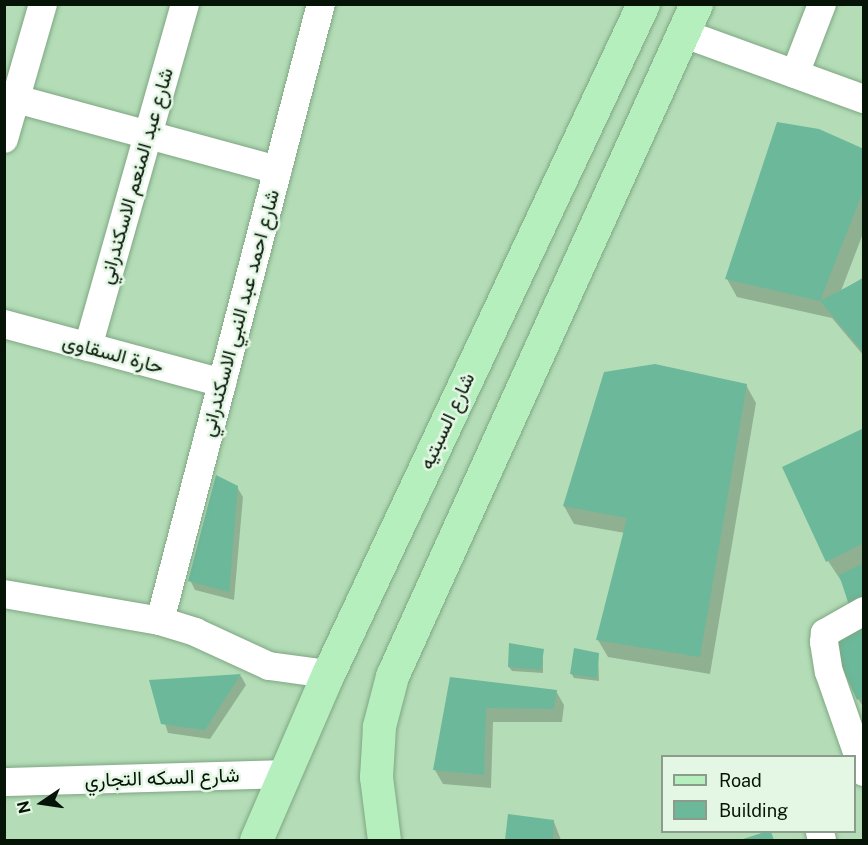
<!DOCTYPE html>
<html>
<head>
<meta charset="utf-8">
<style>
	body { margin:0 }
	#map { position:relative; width:868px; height:845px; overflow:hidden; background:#b4ddb7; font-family:"Public Sans",Vazirmatn,sans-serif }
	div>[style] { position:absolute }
	.shadow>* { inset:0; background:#0003 }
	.building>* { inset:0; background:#6cb89b }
	.roads { filter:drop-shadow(0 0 2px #7fa683) drop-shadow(0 0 2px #7fa683) }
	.minor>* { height:28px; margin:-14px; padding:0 14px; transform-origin:14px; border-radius:14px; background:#fff }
	.major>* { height:33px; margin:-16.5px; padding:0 16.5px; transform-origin:16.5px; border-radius:16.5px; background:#b5efbd }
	span { translate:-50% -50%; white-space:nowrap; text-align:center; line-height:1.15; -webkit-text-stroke:5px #e3f7e4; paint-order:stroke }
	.street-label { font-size:20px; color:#061407 }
	.frame { position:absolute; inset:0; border:6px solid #061407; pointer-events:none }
	.legend { position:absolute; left:661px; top:755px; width:195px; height:78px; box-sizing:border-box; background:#e3f7e4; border:2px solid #8b9c8c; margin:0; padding:8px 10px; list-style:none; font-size:18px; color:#061407 }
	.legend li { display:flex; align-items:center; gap:12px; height:30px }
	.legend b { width:30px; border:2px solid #8b9c8c }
	.north { position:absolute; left:12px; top:773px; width:60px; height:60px; -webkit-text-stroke:4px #e3f7e4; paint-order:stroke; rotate:257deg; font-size:16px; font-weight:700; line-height:24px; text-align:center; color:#061407 }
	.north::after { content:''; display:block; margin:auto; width:21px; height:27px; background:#061407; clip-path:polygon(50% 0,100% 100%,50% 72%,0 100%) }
</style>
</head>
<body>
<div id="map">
	<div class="shadow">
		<div style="clip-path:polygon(864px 151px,864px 231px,841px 291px,864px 277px,864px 356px,832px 318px,737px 297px,727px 279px)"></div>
		<div style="clip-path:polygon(605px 373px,746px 385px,756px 403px,710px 674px,608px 657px,598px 640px,625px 533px,574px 524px,564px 506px)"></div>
		<div style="clip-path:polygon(864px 429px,864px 615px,828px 561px)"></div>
		<div style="clip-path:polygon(237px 487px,243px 497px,234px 600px,195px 590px,190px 580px)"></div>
		<div style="clip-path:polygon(864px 623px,864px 708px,858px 699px)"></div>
		<div style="clip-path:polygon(543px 650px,543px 673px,512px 671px,509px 667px)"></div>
		<div style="clip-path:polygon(598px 655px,599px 681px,574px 678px,571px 673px)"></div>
		<div style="clip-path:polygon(241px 676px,246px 685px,210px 739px,168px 733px,151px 681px)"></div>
		<div style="clip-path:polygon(451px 679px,556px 691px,564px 705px,562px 722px,493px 722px,491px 788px,443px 784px,435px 770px)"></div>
		<div style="clip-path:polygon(509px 815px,554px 822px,561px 840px,507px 840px)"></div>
	</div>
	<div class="building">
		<div style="clip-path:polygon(777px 122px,819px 129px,864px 149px,864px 189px,820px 301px,725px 279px)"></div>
		<div style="clip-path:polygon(864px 278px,864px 353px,820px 301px)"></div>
		<div style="clip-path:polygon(655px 364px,747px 384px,700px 657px,596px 640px,627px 518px,563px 506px,604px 372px)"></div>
		<div style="clip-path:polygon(864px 428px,864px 543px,826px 562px,782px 467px)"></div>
		<div style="clip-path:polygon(216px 475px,238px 486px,229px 592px,188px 581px)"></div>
		<div style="clip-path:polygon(864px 563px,864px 597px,849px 605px,839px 575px)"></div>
		<div style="clip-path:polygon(864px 621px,864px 696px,857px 700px,829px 639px)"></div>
		<div style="clip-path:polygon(509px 643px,544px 649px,541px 670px,508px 667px)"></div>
		<div style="clip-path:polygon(574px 648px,599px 653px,597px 678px,570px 674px)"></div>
		<div style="clip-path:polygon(241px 674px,205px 730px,161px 724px,149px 680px)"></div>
		<div style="clip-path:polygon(450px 677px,557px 690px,554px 709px,486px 708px,484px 775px,433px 770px)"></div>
		<div style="clip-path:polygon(508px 814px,554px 820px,553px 840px,505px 840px)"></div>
		<div style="clip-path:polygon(771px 832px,774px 840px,740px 840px,765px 832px)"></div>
	</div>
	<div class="roads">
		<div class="minor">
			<div style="left:685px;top:34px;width:190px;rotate:20deg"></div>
			<div style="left:795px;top:74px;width:75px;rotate:-68.9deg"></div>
			<div style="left:16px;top:99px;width:271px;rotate:15.2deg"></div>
			<div style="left:4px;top:139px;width:141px;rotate:-73.9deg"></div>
			<div style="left:4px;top:324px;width:226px;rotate:15.1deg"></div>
			<div style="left:88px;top:347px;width:356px;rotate:-74.2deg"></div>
			<div style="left:4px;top:594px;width:158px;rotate:9.8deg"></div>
			<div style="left:160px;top:621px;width:37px;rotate:17deg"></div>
			<div style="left:195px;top:632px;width:81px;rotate:24.7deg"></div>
			<div style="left:269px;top:666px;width:60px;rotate:7.7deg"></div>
			<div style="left:864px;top:611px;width:45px;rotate:150.6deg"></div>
			<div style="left:825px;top:633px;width:9px;rotate:96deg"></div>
			<div style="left:824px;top:642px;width:30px;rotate:81deg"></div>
			<div style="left:829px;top:672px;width:106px;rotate:70.7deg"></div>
			<div style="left:160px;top:621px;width:638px;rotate:-75.38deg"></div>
			<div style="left:4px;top:782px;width:279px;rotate:-1.6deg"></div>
			<div style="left:820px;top:832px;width:8px;rotate:76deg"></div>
		</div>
		<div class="major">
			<div style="left:256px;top:840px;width:181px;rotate:-66.6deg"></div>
			<div style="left:328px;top:674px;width:740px;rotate:-64.82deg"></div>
			<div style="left:384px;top:840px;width:64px;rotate:-97.2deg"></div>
			<div style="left:376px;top:777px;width:51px;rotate:-86.6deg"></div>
			<div style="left:379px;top:726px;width:52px;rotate:-75.4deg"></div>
			<div style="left:392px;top:676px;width:738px;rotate:-65.66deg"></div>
		</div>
	</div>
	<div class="street-label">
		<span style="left:136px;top:176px;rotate:-74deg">شارع عبد المنعم الاسكندراني</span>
		<span style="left:240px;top:313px;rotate:-75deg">شارع احمد عبد النبي الاسكندراني</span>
		<span style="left:113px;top:354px;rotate:15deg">حارة السقاوى</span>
		<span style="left:447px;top:421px;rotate:-65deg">شارع السبتيه</span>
		<span style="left:162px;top:778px;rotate:-2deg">شارع السكه التجاري</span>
	</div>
	<div class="frame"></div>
	<ul class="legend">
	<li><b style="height:8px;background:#b5efbd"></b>Road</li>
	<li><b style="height:16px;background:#6cb89b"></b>Building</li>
	</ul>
	<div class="north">N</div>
</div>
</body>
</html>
